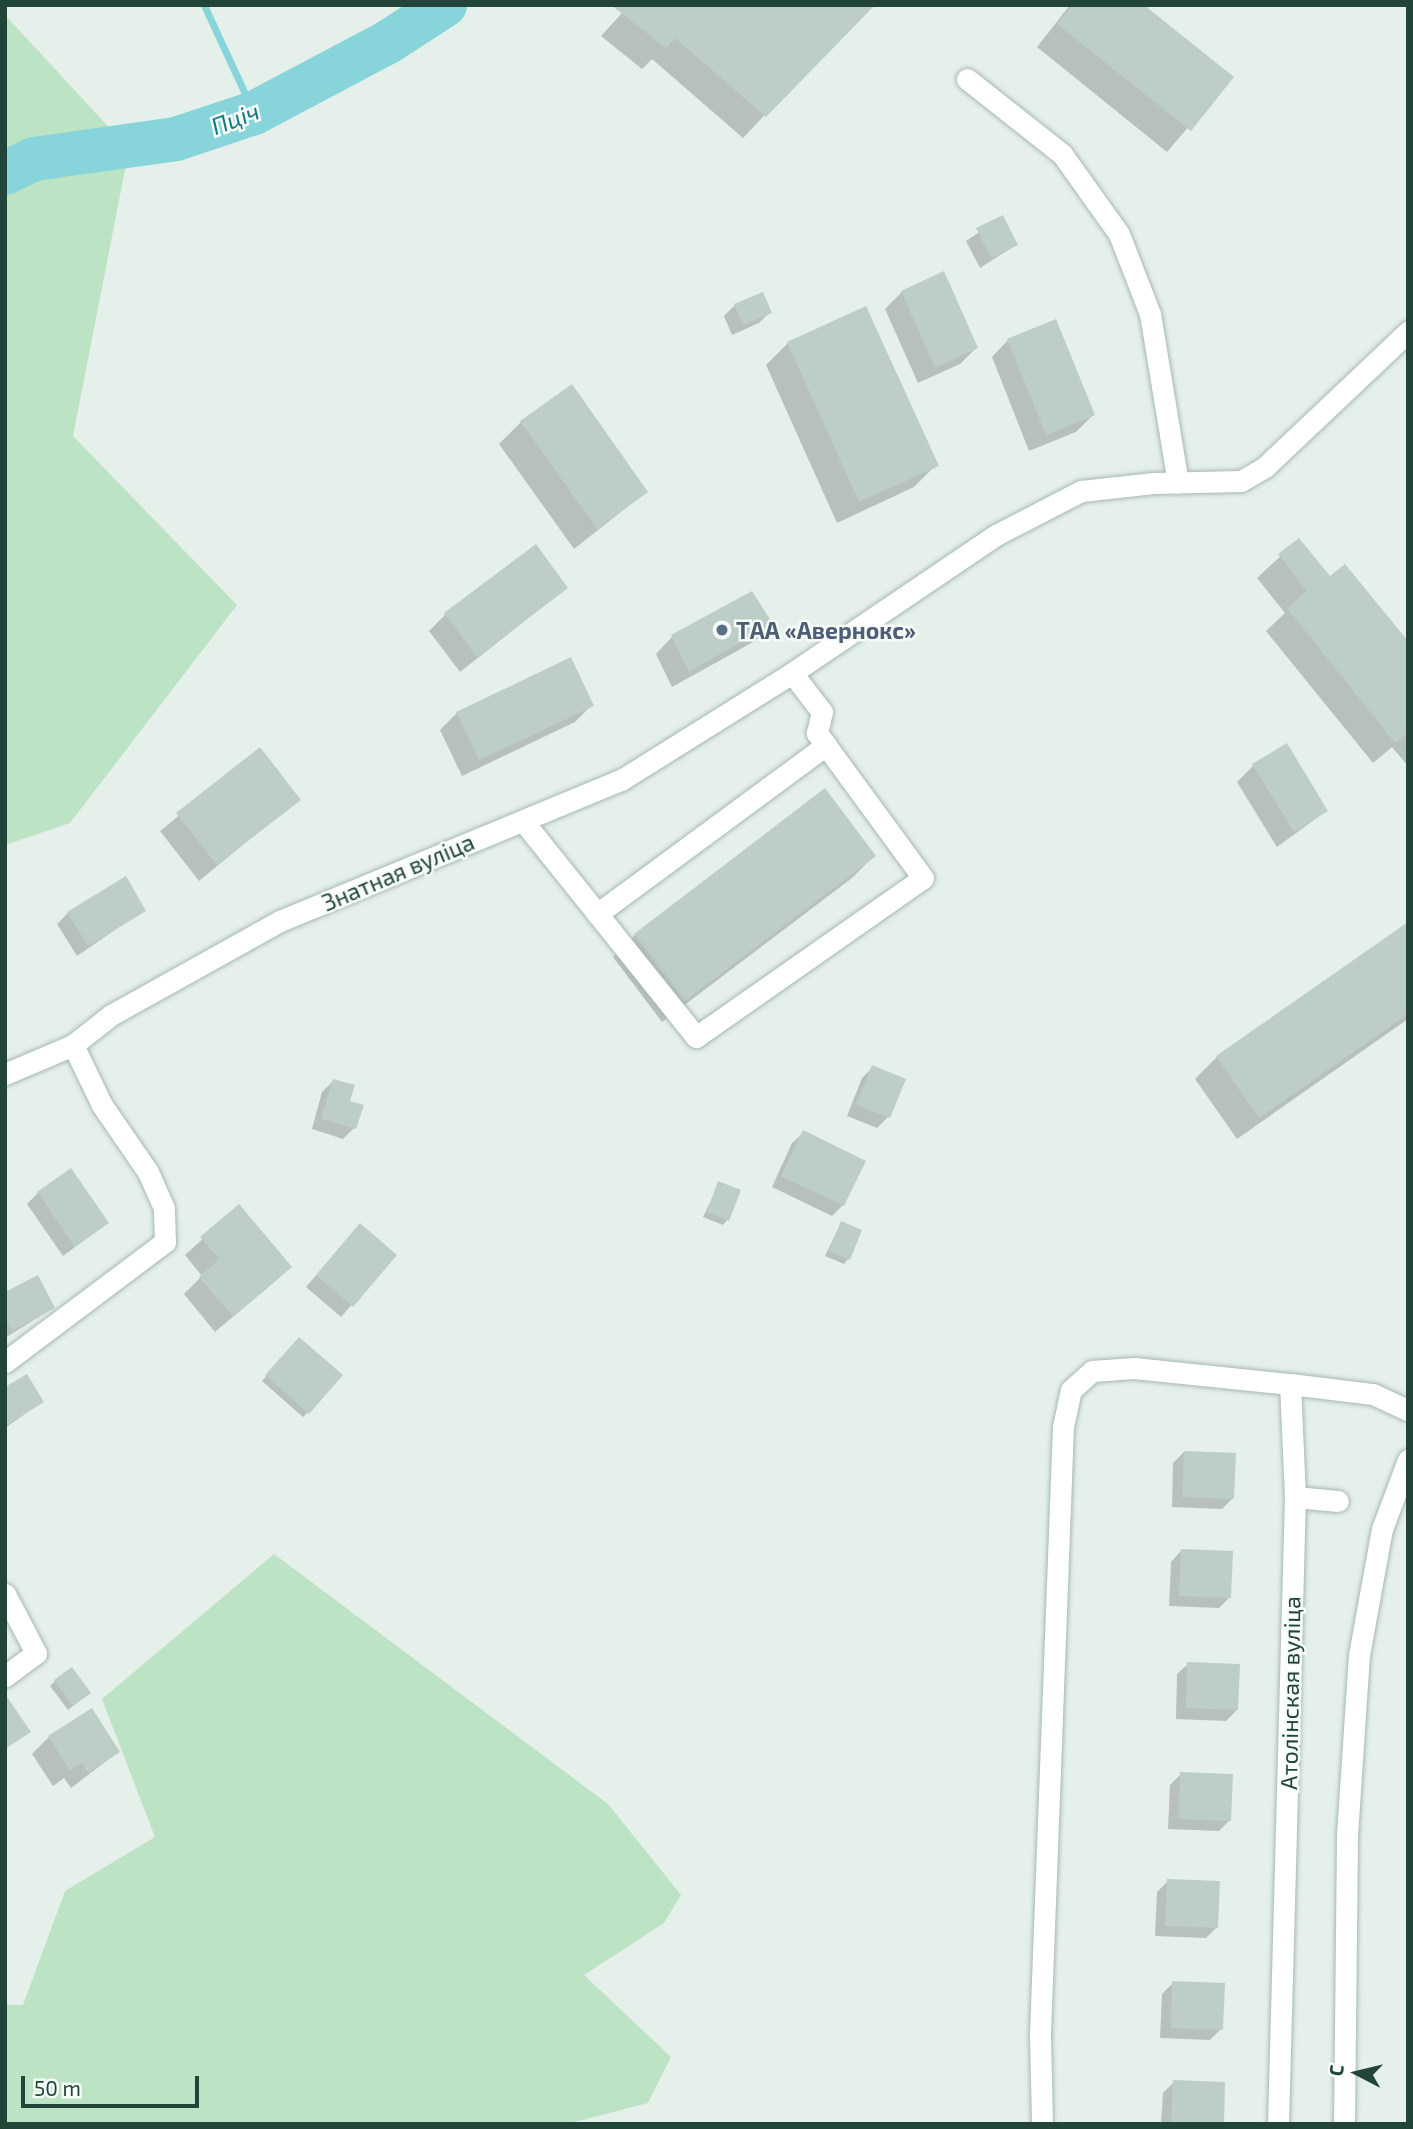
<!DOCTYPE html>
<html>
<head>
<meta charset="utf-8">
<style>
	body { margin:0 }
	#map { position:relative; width:1413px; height:2129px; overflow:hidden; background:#e5f0ea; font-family:"Exo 2",sans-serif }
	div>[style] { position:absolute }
	.green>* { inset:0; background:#bce3c3 }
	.shadow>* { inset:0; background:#0003 }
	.stream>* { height:7px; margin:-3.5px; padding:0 3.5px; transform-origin:3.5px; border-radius:3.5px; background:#87d5db }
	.river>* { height:44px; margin:-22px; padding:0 22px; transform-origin:22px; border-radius:22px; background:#87d5db }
	.building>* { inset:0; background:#bdcec6 }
	.roads { filter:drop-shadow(0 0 2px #a6b9b1) drop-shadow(0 0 2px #a6b9b1) }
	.minor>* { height:21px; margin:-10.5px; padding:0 10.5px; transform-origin:10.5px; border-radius:10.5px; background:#fff }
	.dots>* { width:19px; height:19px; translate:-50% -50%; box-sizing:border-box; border:4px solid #f6fbf8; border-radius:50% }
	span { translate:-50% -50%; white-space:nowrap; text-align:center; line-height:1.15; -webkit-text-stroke:5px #f6fbf8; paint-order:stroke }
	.service-label { font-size:23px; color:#4e5e75; font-weight:700 }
	.left { translate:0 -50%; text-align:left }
	.street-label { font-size:23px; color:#214538 }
	.water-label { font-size:24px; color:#127a84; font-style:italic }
	.frame { position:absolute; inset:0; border:7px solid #214538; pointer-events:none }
	.north { position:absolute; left:1322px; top:2038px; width:70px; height:70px; -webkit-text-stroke:5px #f6fbf8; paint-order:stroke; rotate:277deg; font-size:19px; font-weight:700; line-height:28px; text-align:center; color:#214538 }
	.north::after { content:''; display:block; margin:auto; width:24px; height:32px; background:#214538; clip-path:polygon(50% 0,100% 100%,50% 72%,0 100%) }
	.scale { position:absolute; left:21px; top:2076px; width:178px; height:32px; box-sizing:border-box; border:4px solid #214538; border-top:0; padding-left:9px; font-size:21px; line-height:24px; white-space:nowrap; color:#214538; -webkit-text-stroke:5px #f6fbf8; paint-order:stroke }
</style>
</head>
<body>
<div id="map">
	<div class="green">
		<div style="clip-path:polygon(5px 15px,129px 149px,73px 436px,237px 605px,70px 823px,5px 845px)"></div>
		<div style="clip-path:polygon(274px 1554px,608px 1804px,681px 1895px,664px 1923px,584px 1975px,671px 2057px,648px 2103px,567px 2124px,5px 2124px,5px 2005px,23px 2005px,65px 1891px,155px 1837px,102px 1699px)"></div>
	</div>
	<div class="shadow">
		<div style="clip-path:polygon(868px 5px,743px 138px,652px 59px,642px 69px,601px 36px,623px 12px)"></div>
		<div style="clip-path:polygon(1070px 5px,1142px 5px,1231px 77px,1167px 152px,1037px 47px)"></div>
		<div style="clip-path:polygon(1002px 217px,1016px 245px,980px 268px,966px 241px)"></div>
		<div style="clip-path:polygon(902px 292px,976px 348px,960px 364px,918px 383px,885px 309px)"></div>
		<div style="clip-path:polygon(735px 305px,770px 312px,759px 323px,732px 335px,724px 316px)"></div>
		<div style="clip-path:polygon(1008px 340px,1093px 415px,1076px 432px,1029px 451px,992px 357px)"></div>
		<div style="clip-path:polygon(788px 343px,936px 465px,914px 487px,837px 523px,766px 365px)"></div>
		<div style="clip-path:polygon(521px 422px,646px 492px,574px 549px,499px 444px)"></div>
		<div style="clip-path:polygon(1298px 540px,1330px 579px,1408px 644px,1408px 766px,1392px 747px,1373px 763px,1266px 631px,1285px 613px,1257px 578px)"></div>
		<div style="clip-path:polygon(566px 588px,460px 672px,429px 631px,446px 614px)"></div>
		<div style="clip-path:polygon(771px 624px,755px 641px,672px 687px,656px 654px,672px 637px)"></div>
		<div style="clip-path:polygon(592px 705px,575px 722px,462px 776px,440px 730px,457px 713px)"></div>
		<div style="clip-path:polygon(260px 750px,298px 799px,199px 881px,160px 831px)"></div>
		<div style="clip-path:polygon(1253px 766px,1326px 811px,1277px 847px,1237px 782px)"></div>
		<div style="clip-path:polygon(874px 856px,852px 878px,662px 1022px,613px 957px,635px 935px)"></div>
		<div style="clip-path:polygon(144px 910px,77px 956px,57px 924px,68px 913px)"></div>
		<div style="clip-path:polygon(1408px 924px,1408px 1019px,1237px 1139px,1195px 1079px,1217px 1057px)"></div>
		<div style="clip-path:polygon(873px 1067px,888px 1117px,877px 1128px,847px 1116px,862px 1078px)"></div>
		<div style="clip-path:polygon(333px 1081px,348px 1102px,354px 1128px,343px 1139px,312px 1129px,322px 1092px)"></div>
		<div style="clip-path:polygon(803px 1133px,843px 1205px,832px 1216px,772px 1187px,792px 1143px)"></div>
		<div style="clip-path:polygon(719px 1184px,727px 1220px,723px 1225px,703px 1217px)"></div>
		<div style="clip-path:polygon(38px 1193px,107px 1223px,63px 1256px,27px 1204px)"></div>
		<div style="clip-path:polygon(239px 1206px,273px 1283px,215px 1332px,184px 1294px,202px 1276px,185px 1255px)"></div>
		<div style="clip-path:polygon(841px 1223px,848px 1259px,844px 1264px,825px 1256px)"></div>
		<div style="clip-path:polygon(350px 1236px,395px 1255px,341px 1317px,306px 1287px)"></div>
		<div style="clip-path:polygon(5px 1294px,53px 1308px,5px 1338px)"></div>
		<div style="clip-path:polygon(294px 1344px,308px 1412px,303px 1417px,262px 1381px)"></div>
		<div style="clip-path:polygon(5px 1389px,42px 1402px,5px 1428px)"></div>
		<div style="clip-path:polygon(1184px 1452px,1233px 1498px,1222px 1509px,1172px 1507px,1173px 1463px)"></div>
		<div style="clip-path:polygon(1181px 1551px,1230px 1597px,1219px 1608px,1169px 1606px,1171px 1562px)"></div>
		<div style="clip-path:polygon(1188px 1664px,1237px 1710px,1226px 1721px,1176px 1719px,1177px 1674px)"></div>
		<div style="clip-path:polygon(55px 1681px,84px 1697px,68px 1710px,50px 1686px)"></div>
		<div style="clip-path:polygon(49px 1737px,118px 1752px,71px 1788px,64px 1778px,53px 1786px,32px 1754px)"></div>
		<div style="clip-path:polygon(1181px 1774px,1230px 1820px,1219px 1831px,1168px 1829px,1170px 1785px)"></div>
		<div style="clip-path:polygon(1168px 1881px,1217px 1927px,1206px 1938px,1155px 1936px,1157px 1892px)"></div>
		<div style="clip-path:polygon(1173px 1983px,1221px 2029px,1210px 2040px,1160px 2038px,1162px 1994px)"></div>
		<div style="clip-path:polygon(1174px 2082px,1222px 2124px,1161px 2124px,1163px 2093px)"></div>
	</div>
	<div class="stream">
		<div style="left:204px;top:5px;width:119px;rotate:65.2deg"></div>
	</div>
	<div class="river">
		<div style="left:5px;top:173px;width:32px;rotate:-26deg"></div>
		<div style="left:34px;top:159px;width:143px;rotate:-8deg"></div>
		<div style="left:176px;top:139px;width:82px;rotate:-18.4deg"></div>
		<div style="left:254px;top:113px;width:152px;rotate:-27.9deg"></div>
		<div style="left:388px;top:42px;width:68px;rotate:-33deg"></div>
	</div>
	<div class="building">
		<div style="clip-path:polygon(611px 5px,875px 5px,766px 117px,675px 38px,666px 48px)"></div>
		<div style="clip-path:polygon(1073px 5px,1144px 5px,1234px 77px,1191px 131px,1057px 24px)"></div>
		<div style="clip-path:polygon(1003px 215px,1018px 245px,991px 258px,976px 228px)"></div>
		<div style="clip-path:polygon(944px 271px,978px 348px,935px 368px,901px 291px)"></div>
		<div style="clip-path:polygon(763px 292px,772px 313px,743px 325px,734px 304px)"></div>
		<div style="clip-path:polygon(866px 306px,939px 466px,859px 502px,787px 342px)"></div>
		<div style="clip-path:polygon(1056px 319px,1095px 415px,1046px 435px,1007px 339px)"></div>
		<div style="clip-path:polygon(572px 384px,648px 492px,597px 529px,520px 421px)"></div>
		<div style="clip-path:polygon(1299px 538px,1330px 576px,1345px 564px,1408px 641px,1408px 733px,1395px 743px,1287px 608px,1307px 591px,1278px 554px)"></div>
		<div style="clip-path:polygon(536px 544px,568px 588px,477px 657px,444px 613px)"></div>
		<div style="clip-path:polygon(752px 591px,773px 624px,689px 672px,671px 635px)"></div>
		<div style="clip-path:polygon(571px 657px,594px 706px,479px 760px,456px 712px)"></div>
		<div style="clip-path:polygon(1287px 743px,1328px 811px,1294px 832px,1252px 764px)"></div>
		<div style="clip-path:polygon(260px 747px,301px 800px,217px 865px,176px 813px)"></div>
		<div style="clip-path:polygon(825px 788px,876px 856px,685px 1001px,634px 934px)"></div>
		<div style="clip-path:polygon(126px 876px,146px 911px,88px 946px,67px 912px)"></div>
		<div style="clip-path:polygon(1408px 922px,1408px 1014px,1259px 1118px,1216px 1056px)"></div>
		<div style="clip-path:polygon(872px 1065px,906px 1079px,890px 1118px,856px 1105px)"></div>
		<div style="clip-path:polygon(333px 1079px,355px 1085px,350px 1101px,364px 1105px,356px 1129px,321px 1119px)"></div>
		<div style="clip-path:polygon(803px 1130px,866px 1161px,844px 1206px,781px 1176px)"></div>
		<div style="clip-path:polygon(71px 1168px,109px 1223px,75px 1247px,37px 1192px)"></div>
		<div style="clip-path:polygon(718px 1181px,741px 1190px,729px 1221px,707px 1212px)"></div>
		<div style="clip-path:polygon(239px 1204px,292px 1267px,233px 1317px,199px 1277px,219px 1259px,200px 1237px)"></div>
		<div style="clip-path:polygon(841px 1221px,862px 1230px,850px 1260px,829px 1251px)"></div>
		<div style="clip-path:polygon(360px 1223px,397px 1255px,353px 1307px,316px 1275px)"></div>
		<div style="clip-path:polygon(38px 1275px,55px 1308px,12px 1331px,5px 1320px,5px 1292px)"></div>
		<div style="clip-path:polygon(299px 1337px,343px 1375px,309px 1414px,265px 1375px)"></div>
		<div style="clip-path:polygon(27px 1374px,44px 1402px,5px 1426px,5px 1387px)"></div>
		<div style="clip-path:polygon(1184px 1451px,1236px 1453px,1234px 1499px,1182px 1497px)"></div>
		<div style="clip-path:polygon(1181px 1549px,1233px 1551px,1231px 1598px,1179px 1596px)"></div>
		<div style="clip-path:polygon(1187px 1662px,1240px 1664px,1238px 1710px,1186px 1708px)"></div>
		<div style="clip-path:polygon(72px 1667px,91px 1693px,73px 1706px,54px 1680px)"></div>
		<div style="clip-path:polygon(5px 1694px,31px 1732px,5px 1749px)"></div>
		<div style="clip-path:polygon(92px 1708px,120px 1752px,88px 1773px,82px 1763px,70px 1771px,48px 1736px)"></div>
		<div style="clip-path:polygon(1180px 1772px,1233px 1774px,1231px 1821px,1179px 1819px)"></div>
		<div style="clip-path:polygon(1167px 1879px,1220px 1881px,1218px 1928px,1165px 1926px)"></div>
		<div style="clip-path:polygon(1172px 1981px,1225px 1983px,1223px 2030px,1171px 2028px)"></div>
		<div style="clip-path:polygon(1173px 2080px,1225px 2082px,1224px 2124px,1171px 2124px)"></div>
	</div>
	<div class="roads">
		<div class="minor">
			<div style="left:967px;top:79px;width:121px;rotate:38.3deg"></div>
			<div style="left:1062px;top:154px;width:98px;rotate:54.5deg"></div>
			<div style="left:1119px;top:234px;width:86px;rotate:68.8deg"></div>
			<div style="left:1150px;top:314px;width:171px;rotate:80.6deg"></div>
			<div style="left:523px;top:821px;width:277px;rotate:51.3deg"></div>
			<div style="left:696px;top:1037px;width:277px;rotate:-35deg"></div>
			<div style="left:923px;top:878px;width:180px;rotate:-126.2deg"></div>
			<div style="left:817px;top:733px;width:22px;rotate:-77deg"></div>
			<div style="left:822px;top:712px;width:49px;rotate:-127.6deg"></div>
			<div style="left:597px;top:914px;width:285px;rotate:-36.4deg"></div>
			<div style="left:5px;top:1074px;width:74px;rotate:-23.1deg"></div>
			<div style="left:73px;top:1045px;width:48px;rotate:-38.3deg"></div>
			<div style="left:111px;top:1015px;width:193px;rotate:-29.1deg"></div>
			<div style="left:280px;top:921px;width:369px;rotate:-22.5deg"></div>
			<div style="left:621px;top:780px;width:202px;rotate:-32deg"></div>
			<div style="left:792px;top:673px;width:246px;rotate:-34.1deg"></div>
			<div style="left:996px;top:535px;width:96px;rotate:-27.4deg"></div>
			<div style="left:1081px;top:491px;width:73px;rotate:-6.3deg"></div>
			<div style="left:1154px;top:483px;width:87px;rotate:-1.3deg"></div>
			<div style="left:1241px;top:481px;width:28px;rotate:-30deg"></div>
			<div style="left:1265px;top:467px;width:197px;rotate:-43.4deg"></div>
			<div style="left:5px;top:1362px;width:200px;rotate:-36.9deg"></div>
			<div style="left:165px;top:1242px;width:34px;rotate:-92deg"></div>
			<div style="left:164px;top:1208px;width:39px;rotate:-114deg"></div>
			<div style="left:148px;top:1172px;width:81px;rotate:-124.5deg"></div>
			<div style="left:102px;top:1105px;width:67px;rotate:-115.8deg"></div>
			<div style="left:1295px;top:1497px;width:43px;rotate:5.3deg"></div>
			<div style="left:5px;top:1594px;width:67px;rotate:62.3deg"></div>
			<div style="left:36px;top:1653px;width:39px;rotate:143deg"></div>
			<div style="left:1042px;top:2124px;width:91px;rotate:-91.3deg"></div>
			<div style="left:1040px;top:2033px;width:606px;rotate:-87.83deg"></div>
			<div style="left:1063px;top:1427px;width:38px;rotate:-78deg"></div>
			<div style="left:1071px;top:1390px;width:28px;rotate:-42deg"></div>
			<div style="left:1092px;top:1371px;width:42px;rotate:-4.1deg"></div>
			<div style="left:1134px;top:1368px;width:157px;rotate:5.9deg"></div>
			<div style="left:1278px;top:2124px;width:627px;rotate:-88.45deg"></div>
			<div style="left:1295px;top:1497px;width:113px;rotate:-92.5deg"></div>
			<div style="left:1290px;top:1384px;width:84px;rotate:6.9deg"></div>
			<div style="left:1373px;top:1394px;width:38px;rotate:25deg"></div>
			<div style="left:1344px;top:2124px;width:289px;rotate:-89.4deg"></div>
			<div style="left:1347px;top:1835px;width:180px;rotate:-86.2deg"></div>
			<div style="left:1359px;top:1655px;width:128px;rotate:-79.7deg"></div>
			<div style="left:1382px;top:1529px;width:74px;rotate:-69.4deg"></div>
		</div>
	</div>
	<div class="dots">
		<div style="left:722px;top:630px;background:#5c6f8a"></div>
	</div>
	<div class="service-label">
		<span class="left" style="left:736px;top:630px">ТАА «Авернокс»</span>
	</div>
	<div class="street-label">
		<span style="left:398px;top:872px;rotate:-23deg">Знатная вуліца</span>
		<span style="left:1290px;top:1693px;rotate:-89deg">Атолінская вуліца</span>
	</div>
	<div class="water-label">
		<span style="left:235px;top:118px;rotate:-21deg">Пціч</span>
	</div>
	<div class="frame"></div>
	<div class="north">С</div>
	<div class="scale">50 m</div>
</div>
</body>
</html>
